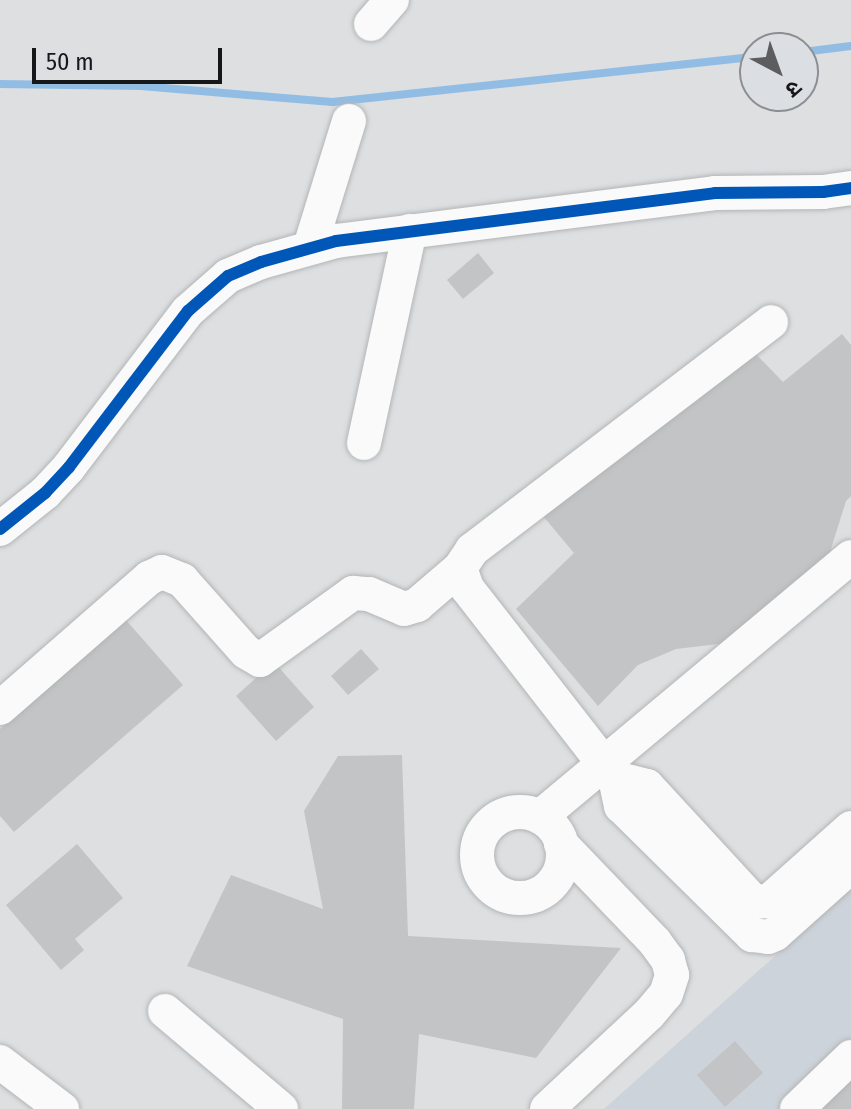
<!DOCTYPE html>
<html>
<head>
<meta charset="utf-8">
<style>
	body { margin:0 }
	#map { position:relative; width:851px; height:1109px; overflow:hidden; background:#dddfe1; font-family:"Fira Sans Condensed","Noto Sans Devanagari",sans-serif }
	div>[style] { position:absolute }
	.built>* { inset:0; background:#cdd3da }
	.stream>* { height:8px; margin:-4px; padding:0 4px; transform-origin:4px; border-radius:4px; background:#91bde4 }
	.building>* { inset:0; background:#c2c4c5 }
	.roads { filter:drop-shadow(0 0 2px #b3b5b6) drop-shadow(0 0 2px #b3b5b6) }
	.minor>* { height:34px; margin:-17px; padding:0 17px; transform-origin:17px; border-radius:17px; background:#fafafa }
	.minor>.ring { margin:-17px; padding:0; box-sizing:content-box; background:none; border:34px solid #fafafa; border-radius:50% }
	.cycleway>* { height:12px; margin:-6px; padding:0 6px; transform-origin:6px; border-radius:6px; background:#0057b8 }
	span { translate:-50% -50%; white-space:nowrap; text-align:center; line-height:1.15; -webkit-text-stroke:7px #dbdfe3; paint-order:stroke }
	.north { position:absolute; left:739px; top:32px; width:80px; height:80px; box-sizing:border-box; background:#dbdfe3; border:2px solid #8c8f92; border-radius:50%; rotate:139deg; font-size:22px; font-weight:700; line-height:32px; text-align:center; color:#161719 }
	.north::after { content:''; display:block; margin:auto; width:28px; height:36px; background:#5c5d5f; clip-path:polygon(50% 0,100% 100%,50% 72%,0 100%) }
	.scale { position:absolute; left:32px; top:48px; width:190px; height:36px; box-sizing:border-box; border:4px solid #161719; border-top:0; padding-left:10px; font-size:24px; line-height:28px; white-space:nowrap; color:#161719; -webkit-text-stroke:6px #dbdfe3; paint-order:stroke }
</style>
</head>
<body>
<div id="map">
	<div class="built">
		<div style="clip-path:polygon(851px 888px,851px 1109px,604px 1109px)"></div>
	</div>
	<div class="stream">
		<div style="left:803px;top:52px;width:48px;rotate:-7.1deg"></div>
		<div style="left:0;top:84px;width:141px;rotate:0.8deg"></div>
		<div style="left:141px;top:86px;width:192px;rotate:4.8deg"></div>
		<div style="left:332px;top:102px;width:425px;rotate:-6.1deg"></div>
	</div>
	<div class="building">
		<div style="clip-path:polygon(478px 253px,494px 273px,463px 299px,447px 280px)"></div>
		<div style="clip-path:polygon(842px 334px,851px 345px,851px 496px,846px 501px,830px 552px,796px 600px,727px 643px,676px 649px,638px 665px,598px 706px,516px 609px,574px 553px,543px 516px,752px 350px,783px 382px)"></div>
		<div style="clip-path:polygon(126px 620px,183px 685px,14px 832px,0 816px,0 729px)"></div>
		<div style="clip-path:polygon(361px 649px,379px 669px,348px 695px,331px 676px)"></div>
		<div style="clip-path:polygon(274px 662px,314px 707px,276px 741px,236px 696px)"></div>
		<div style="clip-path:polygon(402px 755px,408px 936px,621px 948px,536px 1058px,419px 1034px,414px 1109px,342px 1109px,343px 1019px,187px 966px,231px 875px,323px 909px,304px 811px,338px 756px)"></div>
		<div style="clip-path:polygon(77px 844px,123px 898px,75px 939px,84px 950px,61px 970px,6px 905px)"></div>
		<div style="clip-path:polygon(735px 1041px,763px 1073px,725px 1107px,697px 1075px)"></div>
		<div style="clip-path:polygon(851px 1071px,851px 1109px,807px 1109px)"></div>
	</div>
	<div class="roads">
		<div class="minor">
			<div style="left:371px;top:24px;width:32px;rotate:-49deg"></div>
			<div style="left:310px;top:247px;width:132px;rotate:-72.8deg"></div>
			<div style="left:364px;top:443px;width:217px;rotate:-77.8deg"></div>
			<div style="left:0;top:529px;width:58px;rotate:-38.7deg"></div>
			<div style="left:45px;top:493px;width:35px;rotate:-47deg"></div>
			<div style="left:69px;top:467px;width:196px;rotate:-52.7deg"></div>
			<div style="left:188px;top:311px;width:53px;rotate:-41.2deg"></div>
			<div style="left:228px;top:276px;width:36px;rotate:-23deg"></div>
			<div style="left:261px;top:262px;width:78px;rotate:-15.6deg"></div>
			<div style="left:336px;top:241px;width:382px;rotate:-7.2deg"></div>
			<div style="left:715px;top:193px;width:108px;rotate:-0.5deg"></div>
			<div style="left:823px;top:192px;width:28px;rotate:-8deg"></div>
			<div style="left:0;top:708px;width:198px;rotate:-41.1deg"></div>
			<div style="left:149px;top:578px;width:14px;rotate:-25deg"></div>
			<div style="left:162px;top:572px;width:22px;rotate:22deg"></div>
			<div style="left:182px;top:580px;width:96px;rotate:48.4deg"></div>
			<div style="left:246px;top:652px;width:16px;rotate:30deg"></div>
			<div style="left:260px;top:660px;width:115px;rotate:-35.8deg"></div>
			<div style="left:353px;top:593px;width:16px;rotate:4deg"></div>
			<div style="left:369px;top:594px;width:38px;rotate:23deg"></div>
			<div style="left:404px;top:609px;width:14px;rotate:-17deg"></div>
			<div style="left:417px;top:605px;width:57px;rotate:-40.7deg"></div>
			<div style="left:615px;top:778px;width:241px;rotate:-127.9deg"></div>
			<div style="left:467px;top:588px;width:21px;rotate:-109deg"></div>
			<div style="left:460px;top:568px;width:22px;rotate:-56deg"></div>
			<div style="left:472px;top:550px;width:376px;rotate:-37.3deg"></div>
			<div class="ring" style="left:477px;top:812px;width:52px;height:52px"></div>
			<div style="left:540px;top:817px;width:405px;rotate:-39.9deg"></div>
			<div style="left:851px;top:828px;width:110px;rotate:138.3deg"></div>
			<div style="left:769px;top:901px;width:15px;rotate:176deg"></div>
			<div style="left:754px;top:902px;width:158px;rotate:-132.7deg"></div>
			<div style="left:647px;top:786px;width:33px;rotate:-166deg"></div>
			<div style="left:615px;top:778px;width:29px;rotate:78deg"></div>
			<div style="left:621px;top:806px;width:184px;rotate:44.6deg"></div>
			<div style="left:752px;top:935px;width:16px;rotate:7deg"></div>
			<div style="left:768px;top:937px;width:8px;rotate:-23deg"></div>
			<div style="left:775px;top:934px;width:102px;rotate:-41.8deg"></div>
			<div style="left:165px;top:1011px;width:152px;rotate:40.2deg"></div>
			<div style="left:0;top:1062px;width:78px;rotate:37.2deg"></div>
			<div style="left:547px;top:1109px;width:139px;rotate:-43deg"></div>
			<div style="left:649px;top:1014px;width:26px;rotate:-50deg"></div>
			<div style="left:666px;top:994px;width:20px;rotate:-72deg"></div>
			<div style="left:672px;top:975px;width:16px;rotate:-105deg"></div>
			<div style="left:668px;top:960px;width:22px;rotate:-126deg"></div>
			<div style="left:655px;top:942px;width:136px;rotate:-133.8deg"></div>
			<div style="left:797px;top:1109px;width:75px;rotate:-43.9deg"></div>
		</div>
	</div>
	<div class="cycleway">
		<div style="left:0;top:529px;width:58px;rotate:-38.7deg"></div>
		<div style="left:45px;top:493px;width:35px;rotate:-47deg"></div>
		<div style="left:69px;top:467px;width:196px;rotate:-52.7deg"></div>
		<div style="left:188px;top:311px;width:53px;rotate:-41.2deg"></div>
		<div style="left:228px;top:276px;width:36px;rotate:-23deg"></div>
		<div style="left:261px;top:262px;width:78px;rotate:-15.6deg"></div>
		<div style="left:336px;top:241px;width:382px;rotate:-7.2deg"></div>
		<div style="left:715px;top:193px;width:108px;rotate:-0.5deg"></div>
		<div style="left:823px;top:192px;width:28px;rotate:-8deg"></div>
	</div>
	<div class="north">उ</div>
	<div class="scale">50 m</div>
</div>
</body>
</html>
